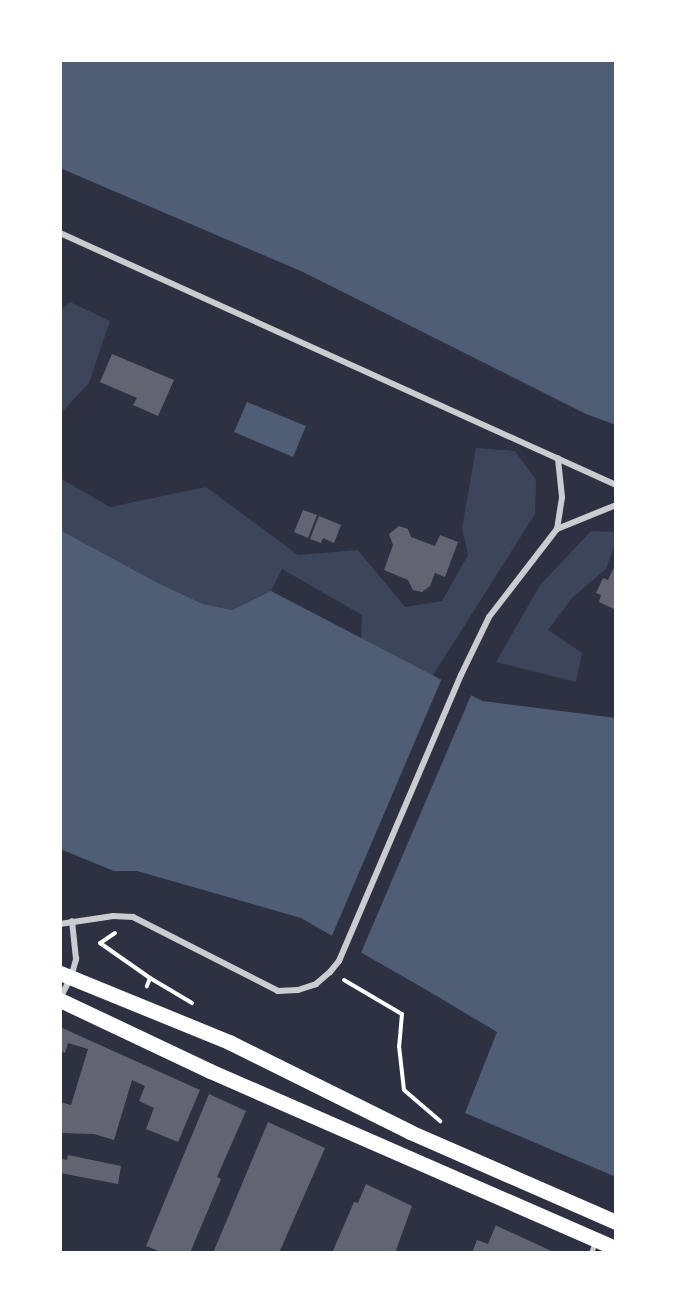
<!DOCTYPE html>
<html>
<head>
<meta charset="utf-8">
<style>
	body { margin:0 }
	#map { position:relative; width:676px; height:1313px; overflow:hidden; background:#2d3142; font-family:"Exo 2",sans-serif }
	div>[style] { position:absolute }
	.green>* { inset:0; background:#3c4559 }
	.water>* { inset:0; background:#4f5d75 }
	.pier>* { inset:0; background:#2d3142 }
	.building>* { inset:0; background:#626471 }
	.path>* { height:4px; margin:-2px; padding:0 2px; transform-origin:2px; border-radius:2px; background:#fff }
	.service>* { height:4.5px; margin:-2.25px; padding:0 2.25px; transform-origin:2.25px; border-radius:2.25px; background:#caccd0 }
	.minor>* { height:6px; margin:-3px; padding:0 3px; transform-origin:3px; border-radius:3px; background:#caccd0 }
	.primary>* { height:15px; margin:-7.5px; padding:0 7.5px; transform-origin:7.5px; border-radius:7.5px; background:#fff }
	span { translate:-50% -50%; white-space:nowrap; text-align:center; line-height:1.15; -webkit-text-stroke:6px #fff; paint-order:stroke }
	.frame { position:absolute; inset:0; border:62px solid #fff; pointer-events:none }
</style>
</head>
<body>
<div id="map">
	<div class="green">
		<div style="clip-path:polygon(70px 302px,110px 321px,89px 383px,60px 414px,60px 311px)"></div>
		<div style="clip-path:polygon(476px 448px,515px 451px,536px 480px,535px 514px,432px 677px,361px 639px,362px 615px,282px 569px,271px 591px,232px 610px,203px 604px,158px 583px,60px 530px,60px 478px,110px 507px,206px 487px,298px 555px,358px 550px,405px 607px,442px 601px,468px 555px,462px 528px)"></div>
		<div style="clip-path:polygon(591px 531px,616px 532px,616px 542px,606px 569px,573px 597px,548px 630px,582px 653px,576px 682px,496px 662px,540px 585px)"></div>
	</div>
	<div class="water">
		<div style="clip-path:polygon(60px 60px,616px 60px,616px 425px,586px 414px,303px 272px,60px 168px)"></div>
		<div style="clip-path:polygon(247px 402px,306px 426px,293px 457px,234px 432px)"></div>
		<div style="clip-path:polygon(60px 530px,158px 583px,203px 604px,232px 610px,271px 591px,482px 701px,616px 718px,616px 1177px,465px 1113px,497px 1032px,430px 992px,301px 918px,137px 871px,114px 871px,60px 849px)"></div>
	</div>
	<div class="pier">
		<div style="clip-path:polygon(442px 678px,472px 693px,360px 955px,331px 938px)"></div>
	</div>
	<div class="building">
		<div style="clip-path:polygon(112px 354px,174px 380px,158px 416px,133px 405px,137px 398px,100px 382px)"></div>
		<div style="clip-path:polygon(303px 510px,317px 515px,308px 538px,294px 532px)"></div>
		<div style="clip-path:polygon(319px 516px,341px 525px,334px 543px,323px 538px,321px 543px,310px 539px)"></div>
		<div style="clip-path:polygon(399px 526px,408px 529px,411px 537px,435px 546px,440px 535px,458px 542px,445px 577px,435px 573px,430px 586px,422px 592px,413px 590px,408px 580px,384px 570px,393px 545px,389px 534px)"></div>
		<div style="clip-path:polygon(616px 563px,616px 610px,599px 602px,601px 595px,596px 593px,603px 578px,608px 580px)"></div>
		<div style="clip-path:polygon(60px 1027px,200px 1090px,178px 1142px,146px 1129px,154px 1108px,139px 1101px,145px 1086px,132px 1080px,114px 1140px,94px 1134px,60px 1133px,60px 1102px,71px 1105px,88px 1049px,68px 1043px,65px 1053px,60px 1051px)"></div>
		<div style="clip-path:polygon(209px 1094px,246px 1111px,217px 1177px,221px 1179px,190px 1253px,164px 1253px,146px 1246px)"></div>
		<div style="clip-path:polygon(268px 1122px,325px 1148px,279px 1253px,213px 1253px)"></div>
		<div style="clip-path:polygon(68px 1155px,121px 1166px,118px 1184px,60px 1173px,60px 1158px,67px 1160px)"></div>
		<div style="clip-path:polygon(366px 1184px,412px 1206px,395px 1253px,332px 1253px,354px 1202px,358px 1203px)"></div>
		<div style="clip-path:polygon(496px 1225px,497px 1226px,556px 1253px,472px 1253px,477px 1240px,488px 1244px)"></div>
	</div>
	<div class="path">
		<div style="left:115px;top:933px;width:18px;rotate:146deg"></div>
		<div style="left:100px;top:943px;width:61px;rotate:35deg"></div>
		<div style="left:150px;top:978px;width:9px;rotate:111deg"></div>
		<div style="left:150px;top:978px;width:49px;rotate:30.8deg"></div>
		<div style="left:344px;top:980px;width:67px;rotate:30.4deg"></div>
		<div style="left:402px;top:1014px;width:32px;rotate:95deg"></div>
		<div style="left:399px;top:1046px;width:44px;rotate:83.5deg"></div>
		<div style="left:404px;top:1090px;width:48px;rotate:40.7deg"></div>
	</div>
	<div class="service">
		<div style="left:591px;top:1253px;width:12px;rotate:-70deg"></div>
	</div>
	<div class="minor">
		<div style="left:60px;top:233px;width:610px;rotate:24.38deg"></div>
		<div style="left:557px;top:529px;width:64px;rotate:-22.1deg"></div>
		<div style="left:60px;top:924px;width:54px;rotate:-8.6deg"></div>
		<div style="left:113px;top:916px;width:20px;rotate:3deg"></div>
		<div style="left:133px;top:917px;width:163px;rotate:27deg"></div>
		<div style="left:278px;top:991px;width:20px;rotate:-3deg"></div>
		<div style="left:298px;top:990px;width:19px;rotate:-18deg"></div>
		<div style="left:316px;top:984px;width:18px;rotate:-41deg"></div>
		<div style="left:330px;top:972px;width:14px;rotate:-51deg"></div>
		<div style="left:339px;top:961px;width:311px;rotate:-66.9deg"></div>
		<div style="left:461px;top:675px;width:64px;rotate:-64.2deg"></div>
		<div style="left:489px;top:617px;width:111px;rotate:-52.3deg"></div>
		<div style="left:557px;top:529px;width:32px;rotate:-81deg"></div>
		<div style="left:562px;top:497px;width:39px;rotate:-96deg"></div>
		<div style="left:60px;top:998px;width:24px;rotate:-62deg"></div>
		<div style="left:71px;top:977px;width:19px;rotate:-74deg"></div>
		<div style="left:76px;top:959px;width:38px;rotate:-96deg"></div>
	</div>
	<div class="primary">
		<div style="left:60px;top:973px;width:183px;rotate:22.2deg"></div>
		<div style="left:229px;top:1042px;width:202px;rotate:26.4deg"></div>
		<div style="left:410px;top:1132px;width:225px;rotate:23.6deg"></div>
		<div style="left:60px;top:1000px;width:166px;rotate:25.3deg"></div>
		<div style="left:210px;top:1071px;width:443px;rotate:23.6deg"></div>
	</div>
	<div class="frame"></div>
</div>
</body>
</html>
